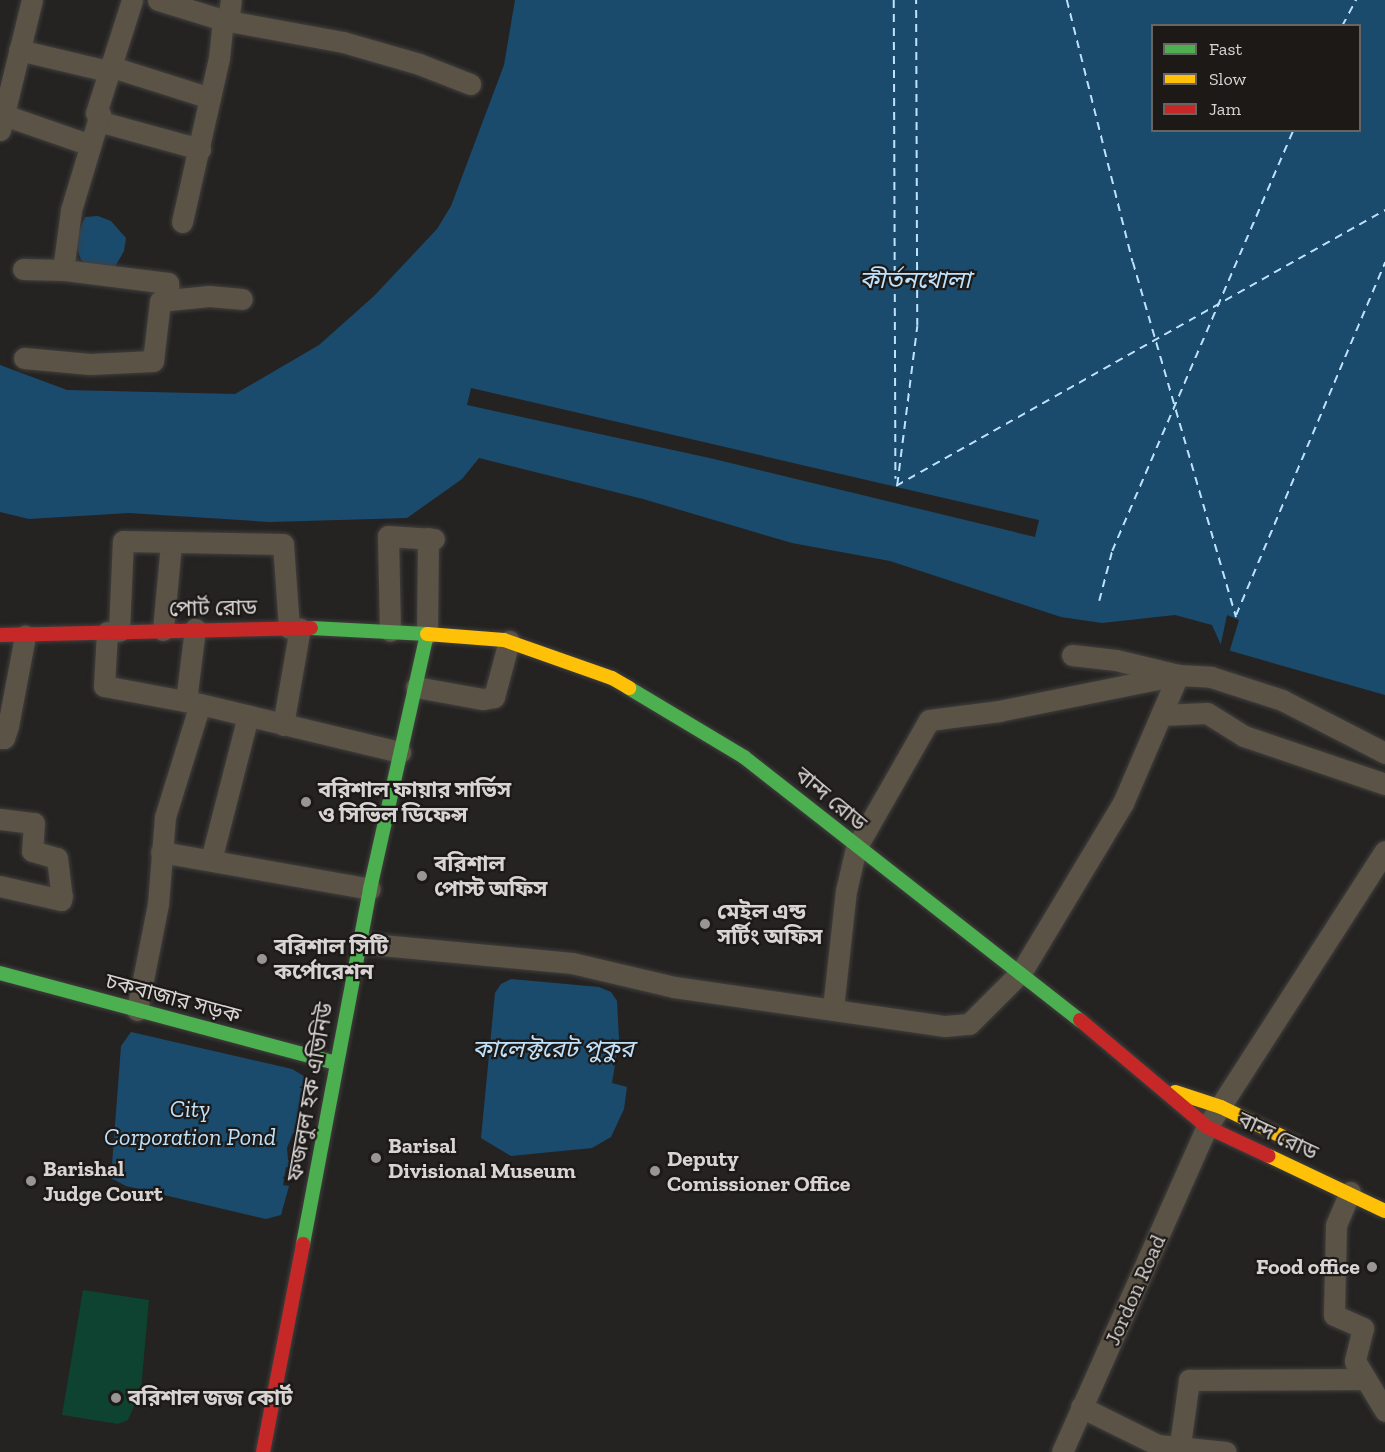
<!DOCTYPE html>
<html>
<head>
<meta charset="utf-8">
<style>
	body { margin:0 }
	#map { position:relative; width:1385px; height:1452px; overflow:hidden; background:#242322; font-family:"Zilla Slab","Noto Sans Bengali",serif }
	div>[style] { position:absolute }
	.green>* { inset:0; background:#0d4330 }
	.water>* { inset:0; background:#1b4b6c }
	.pier>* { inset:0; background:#242322 }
	.ferry>* { height:1.5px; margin-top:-0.75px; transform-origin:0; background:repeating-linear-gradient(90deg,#bee1fc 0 8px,transparent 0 14px) }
	.roads { filter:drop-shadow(0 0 2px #413f3e) drop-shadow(0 0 2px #413f3e) }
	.street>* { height:21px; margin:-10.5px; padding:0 10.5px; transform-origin:10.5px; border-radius:10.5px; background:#5b5345 }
	.fast>* { height:14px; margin:-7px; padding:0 7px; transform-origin:7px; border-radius:7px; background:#4caf50 }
	.slow>* { height:14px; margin:-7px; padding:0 7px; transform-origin:7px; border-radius:7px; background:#ffc107 }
	.jam>* { height:14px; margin:-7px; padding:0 7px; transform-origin:7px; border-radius:7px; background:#c62828 }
	.dots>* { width:16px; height:16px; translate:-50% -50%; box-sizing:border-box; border:3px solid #1c1917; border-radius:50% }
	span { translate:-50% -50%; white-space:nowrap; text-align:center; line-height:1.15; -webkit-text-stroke:4.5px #1c1917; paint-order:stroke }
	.street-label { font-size:22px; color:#d7d4d3 }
	.poi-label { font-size:22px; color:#d7d4d3; font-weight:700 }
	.left { translate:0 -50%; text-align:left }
	.right { translate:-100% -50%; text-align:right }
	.water-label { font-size:24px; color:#bee1fc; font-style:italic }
	.legend { position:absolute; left:1151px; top:24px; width:210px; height:108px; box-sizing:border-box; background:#1c1917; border:2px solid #676462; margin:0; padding:8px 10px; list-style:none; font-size:18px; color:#d7d4d3 }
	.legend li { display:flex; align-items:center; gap:12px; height:30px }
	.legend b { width:30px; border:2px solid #676462 }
</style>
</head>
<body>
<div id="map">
	<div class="green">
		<div style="clip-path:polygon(83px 1290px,149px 1300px,141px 1390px,128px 1420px,118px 1424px,62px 1415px)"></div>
	</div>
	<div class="water">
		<div style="clip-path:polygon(evenodd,515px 0,1385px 0,1385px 695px,1231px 651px,1221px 645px,1212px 625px,1175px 615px,1102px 623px,1061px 617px,890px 561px,792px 543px,643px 499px,479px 458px,462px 479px,407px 518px,270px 522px,129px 513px,29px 519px,0 512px,0 365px,67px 390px,235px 394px,319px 345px,374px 296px,437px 229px,451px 206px,504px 65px,515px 0,1152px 26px,1360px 26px,1360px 130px,1152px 130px,1152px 26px)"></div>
		<div style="clip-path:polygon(98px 216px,111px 221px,126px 238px,124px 251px,115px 267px,90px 266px,81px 260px,75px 242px,85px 217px)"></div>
		<div style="clip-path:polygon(511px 979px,599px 987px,611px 992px,617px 1001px,619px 1039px,612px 1083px,627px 1087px,624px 1109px,611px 1137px,592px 1148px,511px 1156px,481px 1138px,495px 993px,501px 984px)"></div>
		<div style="clip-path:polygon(131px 1032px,292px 1069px,307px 1078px,299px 1134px,293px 1133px,287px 1148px,288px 1160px,294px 1161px,292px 1168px,286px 1167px,283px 1185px,289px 1186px,281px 1215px,266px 1219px,126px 1186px,111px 1178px,121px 1046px)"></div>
	</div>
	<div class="pier">
		<div style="clip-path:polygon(471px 388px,1039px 520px,1035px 537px,714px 459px,467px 405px)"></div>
		<div style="clip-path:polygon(1227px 615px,1239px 620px,1229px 653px,1220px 648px)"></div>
	</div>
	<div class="ferry">
		<div style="left:894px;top:0;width:479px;rotate:89.8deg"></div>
		<div style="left:1067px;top:0;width:270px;rotate:75.9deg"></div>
		<div style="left:1133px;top:262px;width:370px;rotate:73.8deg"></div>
		<div style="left:1342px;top:26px;width:30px;rotate:-62deg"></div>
		<div style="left:897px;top:485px;width:160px;rotate:-82.8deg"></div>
		<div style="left:917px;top:326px;width:326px;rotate:-90.2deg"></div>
		<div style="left:896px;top:486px;width:562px;rotate:-29.44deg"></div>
		<div style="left:1099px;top:601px;width:52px;rotate:-75.4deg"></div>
		<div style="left:1112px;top:551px;width:458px;rotate:-66.7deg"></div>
		<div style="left:1236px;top:615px;width:383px;rotate:-67.1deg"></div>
	</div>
	<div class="roads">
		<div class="street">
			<div style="left:158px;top:0;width:68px;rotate:17.1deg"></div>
			<div style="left:228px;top:21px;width:21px;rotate:-82deg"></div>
			<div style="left:19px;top:50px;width:91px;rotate:13.3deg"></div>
			<div style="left:109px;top:66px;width:106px;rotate:17.6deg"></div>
			<div style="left:4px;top:115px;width:91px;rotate:19.2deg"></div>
			<div style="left:98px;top:121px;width:106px;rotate:15.4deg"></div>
			<div style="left:0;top:130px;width:134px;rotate:-76.2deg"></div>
			<div style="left:182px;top:222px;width:168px;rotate:-77.3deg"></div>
			<div style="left:219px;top:58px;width:38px;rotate:-84deg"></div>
			<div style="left:223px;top:20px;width:122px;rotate:10.4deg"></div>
			<div style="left:343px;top:42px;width:79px;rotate:16.1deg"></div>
			<div style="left:419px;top:64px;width:55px;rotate:21.4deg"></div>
			<div style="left:23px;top:269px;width:40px;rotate:1.4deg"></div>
			<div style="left:63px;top:270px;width:61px;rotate:-82.4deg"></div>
			<div style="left:71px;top:210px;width:100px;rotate:-73.2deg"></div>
			<div style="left:100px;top:114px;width:4px;rotate:-166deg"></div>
			<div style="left:96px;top:113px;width:119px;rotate:-72.3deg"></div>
			<div style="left:169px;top:300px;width:40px;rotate:-5.7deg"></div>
			<div style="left:209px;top:296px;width:33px;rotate:5deg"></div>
			<div style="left:24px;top:358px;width:66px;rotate:5.2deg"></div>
			<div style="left:90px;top:364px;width:63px;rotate:-2.7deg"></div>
			<div style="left:153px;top:361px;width:60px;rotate:-83.3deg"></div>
			<div style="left:160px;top:301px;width:9px;rotate:-6deg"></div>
			<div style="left:169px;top:300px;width:17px;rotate:-93deg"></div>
			<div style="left:168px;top:283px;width:106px;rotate:-172.9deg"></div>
			<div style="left:163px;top:630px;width:86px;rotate:-84.7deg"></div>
			<div style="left:119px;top:631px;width:90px;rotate:-87.5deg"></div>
			<div style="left:123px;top:541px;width:160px;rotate:1.1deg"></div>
			<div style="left:283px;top:544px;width:84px;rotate:85.9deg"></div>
			<div style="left:390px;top:631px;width:95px;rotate:-91.2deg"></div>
			<div style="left:388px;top:536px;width:46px;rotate:3.7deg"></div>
			<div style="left:107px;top:632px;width:54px;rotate:93.2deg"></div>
			<div style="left:104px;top:686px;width:98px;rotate:10.6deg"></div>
			<div style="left:200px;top:704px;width:206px;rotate:13.5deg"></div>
			<div style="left:427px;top:634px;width:96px;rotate:-89.4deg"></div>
			<div style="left:1072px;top:655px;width:44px;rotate:6.5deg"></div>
			<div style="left:1116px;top:660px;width:64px;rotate:13.6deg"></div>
			<div style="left:1178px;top:675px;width:33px;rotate:3deg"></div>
			<div style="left:1211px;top:677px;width:75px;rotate:17.9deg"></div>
			<div style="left:1282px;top:700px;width:116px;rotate:27.2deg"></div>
			<div style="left:416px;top:687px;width:68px;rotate:10.2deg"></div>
			<div style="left:483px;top:699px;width:11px;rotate:-10deg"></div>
			<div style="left:494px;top:697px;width:58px;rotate:-75deg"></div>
			<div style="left:186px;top:701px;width:73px;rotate:-82.9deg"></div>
			<div style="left:1161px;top:715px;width:46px;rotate:-2.5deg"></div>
			<div style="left:1207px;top:713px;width:44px;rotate:31.9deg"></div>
			<div style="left:1244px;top:736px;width:149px;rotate:18.8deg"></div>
			<div style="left:283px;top:725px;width:98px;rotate:-80.1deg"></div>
			<div style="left:0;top:738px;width:4px"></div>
			<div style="left:4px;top:738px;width:13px;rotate:-72deg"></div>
			<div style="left:8px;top:726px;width:92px;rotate:-79.3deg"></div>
			<div style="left:0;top:819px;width:34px;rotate:7deg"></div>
			<div style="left:34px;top:823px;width:28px;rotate:94deg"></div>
			<div style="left:32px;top:851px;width:26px;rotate:16deg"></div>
			<div style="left:57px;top:858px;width:38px;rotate:83deg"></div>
			<div style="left:62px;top:896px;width:4px;rotate:104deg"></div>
			<div style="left:61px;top:900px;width:63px;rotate:-167.1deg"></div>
			<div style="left:161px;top:852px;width:212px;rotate:10deg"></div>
			<div style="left:211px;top:860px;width:149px;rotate:-75.6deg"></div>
			<div style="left:360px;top:943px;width:213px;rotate:5.4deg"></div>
			<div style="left:572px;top:963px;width:105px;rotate:13.2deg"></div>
			<div style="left:674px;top:987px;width:274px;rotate:8.2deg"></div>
			<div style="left:945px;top:1026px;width:24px;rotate:-5deg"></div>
			<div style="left:969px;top:1024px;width:75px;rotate:-45deg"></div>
			<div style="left:1022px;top:971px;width:196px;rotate:-59deg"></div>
			<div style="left:1123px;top:803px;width:139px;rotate:-66.7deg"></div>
			<div style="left:833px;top:1008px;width:118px;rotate:-83.7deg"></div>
			<div style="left:846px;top:891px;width:44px;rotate:-76.9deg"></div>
			<div style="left:856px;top:848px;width:147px;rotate:-60.3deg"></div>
			<div style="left:929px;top:720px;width:71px;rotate:-7.3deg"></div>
			<div style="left:999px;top:711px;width:183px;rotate:-11.4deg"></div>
			<div style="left:137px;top:1010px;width:108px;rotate:-78.8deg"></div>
			<div style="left:158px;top:904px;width:87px;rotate:-85.4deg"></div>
			<div style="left:165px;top:817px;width:118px;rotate:-72.8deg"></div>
			<div style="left:1350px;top:1192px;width:36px;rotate:113deg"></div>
			<div style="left:1336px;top:1225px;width:90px;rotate:91.3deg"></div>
			<div style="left:1334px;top:1315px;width:32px;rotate:24deg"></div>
			<div style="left:1363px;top:1328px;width:34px;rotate:104deg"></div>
			<div style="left:1355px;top:1361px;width:58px;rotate:59deg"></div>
			<div style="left:1081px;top:1407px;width:86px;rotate:26.3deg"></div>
			<div style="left:1158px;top:1445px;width:68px;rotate:5.9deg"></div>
			<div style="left:1062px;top:1452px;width:356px;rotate:-66deg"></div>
			<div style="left:1207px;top:1127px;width:328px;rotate:-57.2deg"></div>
			<div style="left:1179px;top:1452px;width:73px;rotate:-82.1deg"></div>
			<div style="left:1189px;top:1380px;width:176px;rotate:-0.3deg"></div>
		</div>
		<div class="fast">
			<div style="left:311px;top:628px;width:116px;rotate:3deg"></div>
			<div style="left:629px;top:688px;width:134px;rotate:31deg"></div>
			<div style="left:744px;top:757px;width:427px;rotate:38.1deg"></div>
			<div style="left:0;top:973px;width:347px;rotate:15deg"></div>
			<div style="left:303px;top:1244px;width:361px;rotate:-79.3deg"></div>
			<div style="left:370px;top:889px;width:261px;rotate:-77.4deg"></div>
		</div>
		<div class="slow">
			<div style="left:427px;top:634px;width:77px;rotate:4.5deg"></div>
			<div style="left:504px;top:640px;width:114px;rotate:19.4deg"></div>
			<div style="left:612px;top:678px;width:20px;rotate:30deg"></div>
			<div style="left:1175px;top:1092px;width:48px;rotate:18.1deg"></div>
			<div style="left:1221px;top:1107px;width:85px;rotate:25.7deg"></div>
			<div style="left:1269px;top:1156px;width:128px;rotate:25.4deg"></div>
		</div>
		<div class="jam">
			<div style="left:0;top:635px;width:311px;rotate:-1.3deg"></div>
			<div style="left:1080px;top:1020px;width:166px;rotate:40.1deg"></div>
			<div style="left:1207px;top:1127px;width:68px;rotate:25.1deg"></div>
			<div style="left:263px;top:1452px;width:212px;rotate:-79.1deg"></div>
		</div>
	</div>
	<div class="dots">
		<div style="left:306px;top:802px;background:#989695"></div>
		<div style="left:422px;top:876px;background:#989695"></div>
		<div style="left:705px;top:924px;background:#989695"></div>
		<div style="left:262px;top:959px;background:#989695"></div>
		<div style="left:376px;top:1158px;background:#989695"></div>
		<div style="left:655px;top:1171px;background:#989695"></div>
		<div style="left:31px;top:1181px;background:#989695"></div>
		<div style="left:1372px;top:1267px;background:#989695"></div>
		<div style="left:116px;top:1398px;background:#989695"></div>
	</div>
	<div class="street-label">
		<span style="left:213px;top:608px;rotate:-1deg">পোর্ট রোড</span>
		<span style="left:831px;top:799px;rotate:40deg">বান্দ রোড</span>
		<span style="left:173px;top:998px;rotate:15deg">চকবাজার সড়ক</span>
		<span style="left:310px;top:1092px;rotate:-80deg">ফজলুল হক এভিনিউ</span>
		<span style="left:1278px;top:1136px;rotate:25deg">বান্দ রোড</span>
		<span style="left:1135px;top:1290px;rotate:-66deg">Jordon Road</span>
	</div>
	<div class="poi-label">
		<span class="left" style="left:318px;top:802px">বরিশাল ফায়ার সার্ভিস<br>ও সিভিল ডিফেন্স</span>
		<span class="left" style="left:434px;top:876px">বরিশাল<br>পোস্ট অফিস</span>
		<span class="left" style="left:717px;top:924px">মেইল এন্ড<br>সর্টিং অফিস</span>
		<span class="left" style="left:274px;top:959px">বরিশাল সিটি<br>কর্পোরেশন</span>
		<span class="left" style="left:388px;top:1158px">Barisal<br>Divisional Museum</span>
		<span class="left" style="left:667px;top:1171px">Deputy<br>Comissioner Office</span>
		<span class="left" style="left:43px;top:1181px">Barishal<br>Judge Court</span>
		<span class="right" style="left:1360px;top:1267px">Food office</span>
		<span class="left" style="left:128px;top:1398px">বরিশাল জজ কোর্ট</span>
	</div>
	<div class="water-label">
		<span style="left:915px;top:280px">কীর্তনখোলা</span>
		<span style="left:553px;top:1049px">কালেক্টরেট পুকুর</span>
		<span style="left:190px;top:1123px">City<br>Corporation Pond</span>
	</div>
	<ul class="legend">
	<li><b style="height:8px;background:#4caf50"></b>Fast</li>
	<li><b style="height:8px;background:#ffc107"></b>Slow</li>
	<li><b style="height:8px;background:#c62828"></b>Jam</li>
	</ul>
</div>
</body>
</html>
